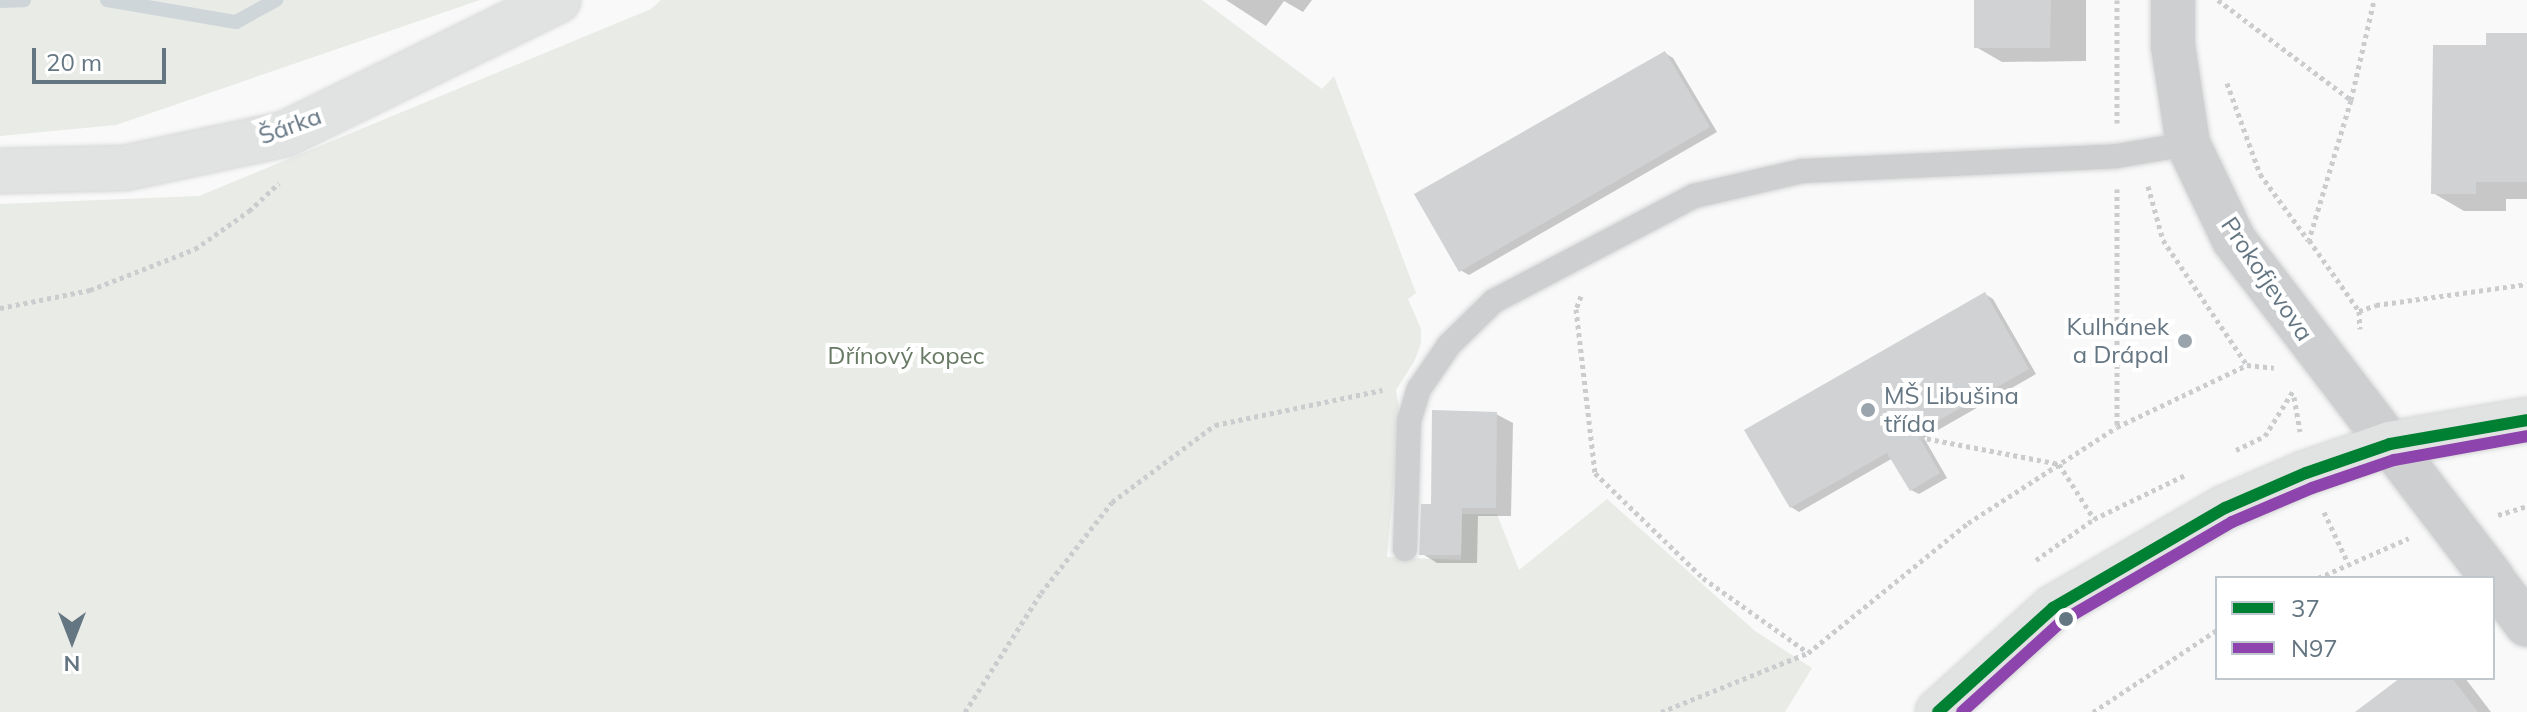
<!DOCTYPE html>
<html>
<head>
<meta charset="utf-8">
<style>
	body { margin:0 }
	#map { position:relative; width:2527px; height:712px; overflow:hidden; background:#f9f9f9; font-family:Mulish,sans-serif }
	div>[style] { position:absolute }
	.green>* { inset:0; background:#e8ebe6 }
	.shadow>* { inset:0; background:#0003 }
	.stream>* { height:14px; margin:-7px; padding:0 7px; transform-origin:7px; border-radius:7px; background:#ced6d9 }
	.building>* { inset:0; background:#d0d2d3 }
	.path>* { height:5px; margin-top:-2.5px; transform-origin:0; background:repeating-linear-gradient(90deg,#cbcccd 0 4px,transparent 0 8px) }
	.roads { filter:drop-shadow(0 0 2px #d5d6d7) drop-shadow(0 0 2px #d5d6d7) }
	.lane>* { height:24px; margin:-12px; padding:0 12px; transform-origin:12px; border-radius:12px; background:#cecfd0 }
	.street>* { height:44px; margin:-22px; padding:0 22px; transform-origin:22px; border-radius:22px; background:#cecfd0 }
	.secondary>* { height:44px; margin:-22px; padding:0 22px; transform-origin:22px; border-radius:22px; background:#e1e2e2 }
	.bus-1>* { height:12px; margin:-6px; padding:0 6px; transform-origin:6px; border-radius:6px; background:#008033 }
	.bus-2>* { height:12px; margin:-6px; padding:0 6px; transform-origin:6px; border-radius:6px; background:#8e44ad }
	.dots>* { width:22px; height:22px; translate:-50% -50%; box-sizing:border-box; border:4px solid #fff; border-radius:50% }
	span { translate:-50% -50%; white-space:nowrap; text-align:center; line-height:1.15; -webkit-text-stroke:8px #fff; paint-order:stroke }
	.street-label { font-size:24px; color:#657683 }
	.poi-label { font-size:24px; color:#657683 }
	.right { translate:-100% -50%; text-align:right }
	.left { translate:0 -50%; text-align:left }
	.park-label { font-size:24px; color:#687a64 }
	.legend { position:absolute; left:2215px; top:576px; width:280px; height:104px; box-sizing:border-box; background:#fff; border:2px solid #c1c8cd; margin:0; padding:10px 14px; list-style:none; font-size:24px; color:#657683 }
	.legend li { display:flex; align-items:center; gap:16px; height:40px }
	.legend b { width:40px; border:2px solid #c1c8cd }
	.north { position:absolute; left:32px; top:600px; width:80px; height:80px; -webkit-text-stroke:6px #fff; paint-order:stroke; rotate:180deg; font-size:22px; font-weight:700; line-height:32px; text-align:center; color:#657683 }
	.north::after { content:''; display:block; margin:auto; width:28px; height:36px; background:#657683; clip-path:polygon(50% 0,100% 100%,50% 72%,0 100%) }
	.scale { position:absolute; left:32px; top:48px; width:134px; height:36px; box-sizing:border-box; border:4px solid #657683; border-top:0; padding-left:10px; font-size:24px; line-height:28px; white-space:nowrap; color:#657683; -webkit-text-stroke:6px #fff; paint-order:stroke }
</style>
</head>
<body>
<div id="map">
	<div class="green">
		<div style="clip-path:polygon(0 0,480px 0,116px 125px,0 136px)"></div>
		<div style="clip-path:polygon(661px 0,1202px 0,1322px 89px,1334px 76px,1416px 293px,1408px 299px,1421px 329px,1421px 343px,1414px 362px,1396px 390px,1400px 415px,1387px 557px,1461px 560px,1462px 514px,1497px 514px,1519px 570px,1607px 499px,1755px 631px,1812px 668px,1785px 712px,0 712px,0 204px,199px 196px,651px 9px)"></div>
	</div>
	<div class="shadow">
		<div style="clip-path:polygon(1226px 0,1312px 0,1303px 12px,1284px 1px,1266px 26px)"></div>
		<div style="clip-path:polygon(1976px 0,2086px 0,2086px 61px,2002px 62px,1976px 47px)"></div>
		<div style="clip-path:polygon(2527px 35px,2527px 199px,2506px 199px,2506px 211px,2464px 211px,2433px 193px,2488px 47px)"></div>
		<div style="clip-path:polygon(1665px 53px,1673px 58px,1717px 132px,1469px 275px,1460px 270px)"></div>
		<div style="clip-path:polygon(1985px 294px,1993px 299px,2036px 374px,1924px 438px,1947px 478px,1919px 494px,1911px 490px,1893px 458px,1799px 512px,1791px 507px)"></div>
		<div style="clip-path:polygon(1496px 414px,1513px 423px,1511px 516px,1478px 516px,1477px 563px,1437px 563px,1421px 553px,1433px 506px)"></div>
		<div style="clip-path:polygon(2403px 678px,2465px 678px,2491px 712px,2383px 712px)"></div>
	</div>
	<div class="stream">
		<div style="left:107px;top:0;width:131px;rotate:9.7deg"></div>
		<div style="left:236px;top:22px;width:46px;rotate:-28.8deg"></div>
		<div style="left:0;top:1px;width:24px;rotate:-2deg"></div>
	</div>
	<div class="building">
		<div style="clip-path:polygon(1974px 0,2051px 0,2050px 48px,1974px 48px)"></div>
		<div style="clip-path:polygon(2486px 33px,2527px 33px,2527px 182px,2476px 182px,2476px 194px,2431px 194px,2433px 45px,2486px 45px)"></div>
		<div style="clip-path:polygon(1665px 51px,1710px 127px,1459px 272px,1414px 194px)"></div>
		<div style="clip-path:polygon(1985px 292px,2029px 369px,1917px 433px,1940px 473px,1910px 491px,1887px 453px,1790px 508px,1744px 430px)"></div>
		<div style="clip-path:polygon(1432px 410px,1497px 412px,1496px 508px,1462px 508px,1461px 555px,1419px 555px,1421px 504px,1431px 504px)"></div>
		<div style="clip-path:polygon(2400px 678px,2452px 678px,2478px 712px,2355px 712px)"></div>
	</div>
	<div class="path">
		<div style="left:2117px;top:0;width:123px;rotate:90deg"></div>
		<div style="left:2218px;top:0;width:166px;rotate:36.9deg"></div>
		<div style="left:2351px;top:100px;width:103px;rotate:-77deg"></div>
		<div style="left:2227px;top:83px;width:97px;rotate:70.1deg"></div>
		<div style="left:2260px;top:174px;width:82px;rotate:54deg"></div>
		<div style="left:2351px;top:100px;width:146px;rotate:106.7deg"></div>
		<div style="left:2309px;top:240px;width:87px;rotate:54.8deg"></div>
		<div style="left:2359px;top:311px;width:18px;rotate:87deg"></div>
		<div style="left:2148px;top:186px;width:56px;rotate:74.5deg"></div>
		<div style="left:2163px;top:240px;width:151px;rotate:56.1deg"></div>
		<div style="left:2247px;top:365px;width:27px;rotate:6deg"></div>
		<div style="left:2117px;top:189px;width:238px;rotate:90deg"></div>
		<div style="left:1581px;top:296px;width:14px;rotate:111deg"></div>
		<div style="left:1576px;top:309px;width:165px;rotate:83.4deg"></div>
		<div style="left:1595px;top:473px;width:151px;rotate:44.2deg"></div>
		<div style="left:1703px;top:578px;width:128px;rotate:35.4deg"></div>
		<div style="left:0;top:308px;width:92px;rotate:-11.3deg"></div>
		<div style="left:90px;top:290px;width:113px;rotate:-21.3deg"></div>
		<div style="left:195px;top:249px;width:66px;rotate:-35.1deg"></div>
		<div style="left:249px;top:211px;width:41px;rotate:-43deg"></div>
		<div style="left:2359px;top:311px;width:18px;rotate:-19deg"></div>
		<div style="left:2376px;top:305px;width:152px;rotate:-7.9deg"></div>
		<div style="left:2294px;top:397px;width:35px;rotate:80deg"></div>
		<div style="left:1919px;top:437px;width:143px;rotate:10.9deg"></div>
		<div style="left:2059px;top:464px;width:65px;rotate:57.5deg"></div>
		<div style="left:2236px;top:450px;width:32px;rotate:-26deg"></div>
		<div style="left:2265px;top:436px;width:53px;rotate:-58.1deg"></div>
		<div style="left:2324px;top:512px;width:56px;rotate:64.8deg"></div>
		<div style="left:2498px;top:515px;width:30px;rotate:-17deg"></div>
		<div style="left:2036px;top:560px;width:71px;rotate:-35.3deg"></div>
		<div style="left:2094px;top:519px;width:103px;rotate:-25.8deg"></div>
		<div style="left:2318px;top:578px;width:99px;rotate:-23.7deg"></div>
		<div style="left:965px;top:712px;width:141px;rotate:-57.4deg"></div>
		<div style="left:1041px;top:593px;width:115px;rotate:-52deg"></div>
		<div style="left:1112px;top:502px;width:129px;rotate:-36.8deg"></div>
		<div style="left:1215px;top:425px;width:171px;rotate:-11.8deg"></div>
		<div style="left:1661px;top:712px;width:158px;rotate:-21.9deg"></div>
		<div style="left:1808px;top:653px;width:206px;rotate:-39.1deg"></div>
		<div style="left:1968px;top:523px;width:177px;rotate:-32.8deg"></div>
		<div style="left:2117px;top:427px;width:144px;rotate:-25.5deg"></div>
		<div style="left:2093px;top:712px;width:149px;rotate:-33.5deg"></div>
	</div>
	<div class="roads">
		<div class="lane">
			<div style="left:1405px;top:549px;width:128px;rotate:-88.2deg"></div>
			<div style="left:1409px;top:421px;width:34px;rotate:-73deg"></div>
			<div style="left:1419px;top:389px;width:53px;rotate:-55.7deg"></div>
			<div style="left:1449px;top:345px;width:63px;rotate:-44.4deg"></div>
			<div style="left:1494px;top:301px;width:226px;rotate:-27.7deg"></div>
			<div style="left:1694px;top:196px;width:111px;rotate:-13deg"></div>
			<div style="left:1802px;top:171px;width:315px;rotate:-2.7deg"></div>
			<div style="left:2117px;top:156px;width:72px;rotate:-9.6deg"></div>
		</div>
		<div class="street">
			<div style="left:2173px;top:0;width:46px;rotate:90deg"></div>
			<div style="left:2173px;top:46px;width:99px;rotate:81.3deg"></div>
			<div style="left:2188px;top:144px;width:106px;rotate:64.4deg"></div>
			<div style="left:2234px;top:240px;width:425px;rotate:52.6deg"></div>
			<div style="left:2493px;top:580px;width:56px;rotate:52.9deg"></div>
		</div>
		<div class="secondary">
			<div style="left:0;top:171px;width:125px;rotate:-1.4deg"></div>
			<div style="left:125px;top:168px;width:164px;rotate:-12deg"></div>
			<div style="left:285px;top:134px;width:304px;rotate:-26.1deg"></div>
			<div style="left:1938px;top:712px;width:155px;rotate:-42.1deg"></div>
			<div style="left:2053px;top:608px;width:199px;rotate:-30.2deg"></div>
			<div style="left:2225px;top:508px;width:88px;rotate:-23.4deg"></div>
			<div style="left:2306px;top:473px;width:89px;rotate:-19deg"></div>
			<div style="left:2390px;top:444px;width:139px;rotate:-9.9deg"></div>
		</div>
	</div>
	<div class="bus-1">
		<div style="left:1938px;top:712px;width:155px;rotate:-42.1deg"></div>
		<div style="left:2053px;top:608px;width:199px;rotate:-30.2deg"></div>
		<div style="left:2225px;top:508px;width:88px;rotate:-23.4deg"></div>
		<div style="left:2306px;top:473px;width:89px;rotate:-19deg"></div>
		<div style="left:2390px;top:444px;width:139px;rotate:-9.9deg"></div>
	</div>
	<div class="bus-2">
		<div style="left:1962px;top:712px;width:135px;rotate:-42.3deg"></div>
		<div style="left:2062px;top:621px;width:197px;rotate:-30.2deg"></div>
		<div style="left:2232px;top:522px;width:87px;rotate:-23deg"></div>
		<div style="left:2312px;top:488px;width:87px;rotate:-18.9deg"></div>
		<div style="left:2394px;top:460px;width:135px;rotate:-10.2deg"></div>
	</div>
	<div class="dots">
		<div style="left:2185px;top:341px;background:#99a4ac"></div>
		<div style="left:1868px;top:410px;background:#99a4ac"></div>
		<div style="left:2066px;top:619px;background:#657683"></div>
	</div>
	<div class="street-label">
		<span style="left:290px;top:126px;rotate:-20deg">Šárka</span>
		<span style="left:2267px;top:279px;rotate:56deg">Prokofjevova</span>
	</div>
	<div class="poi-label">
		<span class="right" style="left:2169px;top:341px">Kulhánek<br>a Drápal</span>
		<span class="left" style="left:1884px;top:410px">MŠ Libušina<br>třída</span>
	</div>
	<div class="park-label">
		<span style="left:906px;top:356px">Dřínový kopec</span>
	</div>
	<ul class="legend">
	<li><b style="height:10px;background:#008033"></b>37</li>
	<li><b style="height:10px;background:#8e44ad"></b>N97</li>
	</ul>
	<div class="north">N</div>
	<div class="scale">20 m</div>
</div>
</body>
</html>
